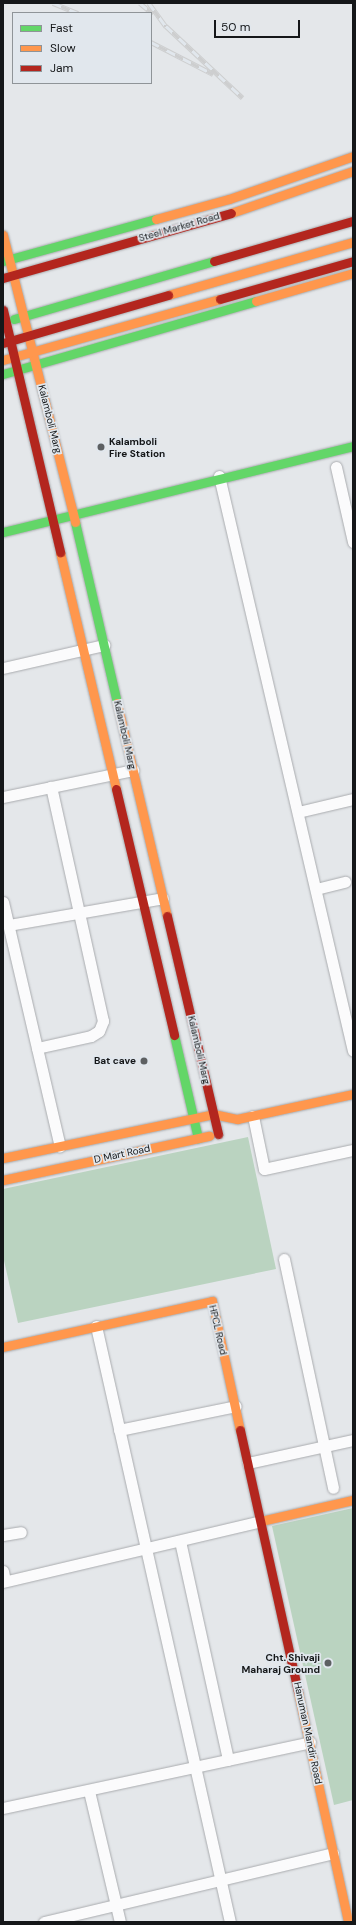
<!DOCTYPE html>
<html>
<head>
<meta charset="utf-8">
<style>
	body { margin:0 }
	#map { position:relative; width:356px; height:1925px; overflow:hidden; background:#e4e7ea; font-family:"DM Sans",sans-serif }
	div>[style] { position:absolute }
	.green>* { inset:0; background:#bad3c0 }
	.roads { filter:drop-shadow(0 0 1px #a9abae) drop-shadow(0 0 1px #a9abae) }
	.street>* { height:11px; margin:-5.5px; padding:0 5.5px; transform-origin:5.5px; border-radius:5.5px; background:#fbfbfc }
	.fast>* { height:9px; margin:-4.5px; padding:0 4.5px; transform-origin:4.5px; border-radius:4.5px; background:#63d668 }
	.slow>* { height:9px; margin:-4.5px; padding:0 4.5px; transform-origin:4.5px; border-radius:4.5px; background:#ff974d }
	.jam>* { height:9px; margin:-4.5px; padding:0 4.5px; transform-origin:4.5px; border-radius:4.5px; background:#b3261e }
	.rail>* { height:4.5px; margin-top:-2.25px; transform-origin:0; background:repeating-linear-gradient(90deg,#e1e7ed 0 9px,#cdcecf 0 18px); box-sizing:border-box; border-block:1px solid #cdcecf }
	.dots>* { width:11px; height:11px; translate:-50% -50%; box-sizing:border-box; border:2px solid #e1e7ed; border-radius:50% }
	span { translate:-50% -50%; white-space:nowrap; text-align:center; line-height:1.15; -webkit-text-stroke:3.5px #e1e7ed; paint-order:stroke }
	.street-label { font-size:10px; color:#151719 }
	.poi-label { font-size:10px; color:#151719; font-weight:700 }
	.left { translate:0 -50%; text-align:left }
	.right { translate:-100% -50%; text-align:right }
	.frame { position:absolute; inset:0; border:4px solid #151719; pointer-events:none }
	.legend { position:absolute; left:12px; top:12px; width:140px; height:72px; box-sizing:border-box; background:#e1e7ed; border:1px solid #8f9498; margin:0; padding:5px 7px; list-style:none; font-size:12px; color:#151719 }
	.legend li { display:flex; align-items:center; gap:8px; height:20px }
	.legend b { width:20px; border:1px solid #8f9498 }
	.scale { position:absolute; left:214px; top:20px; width:86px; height:18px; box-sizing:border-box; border:2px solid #151719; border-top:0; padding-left:5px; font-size:12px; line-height:14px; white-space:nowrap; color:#151719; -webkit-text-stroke:3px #e1e7ed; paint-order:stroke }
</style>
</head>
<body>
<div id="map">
	<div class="green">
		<div style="clip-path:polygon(248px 1137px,276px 1269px,18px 1323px,3px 1256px,3px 1189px)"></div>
		<div style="clip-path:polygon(353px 1508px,353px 1800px,334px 1805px,272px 1526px)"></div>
	</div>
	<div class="roads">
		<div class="street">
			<div style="left:336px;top:467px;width:77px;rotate:77.2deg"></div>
			<div style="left:219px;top:476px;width:590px;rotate:76.88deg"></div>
			<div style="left:3px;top:668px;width:104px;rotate:-12.8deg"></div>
			<div style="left:3px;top:797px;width:133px;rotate:-11.7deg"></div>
			<div style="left:298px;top:812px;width:57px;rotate:-13.3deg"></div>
			<div style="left:316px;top:889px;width:30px;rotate:-14deg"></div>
			<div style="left:3px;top:902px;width:251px;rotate:76.9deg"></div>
			<div style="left:9px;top:925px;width:156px;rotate:-9.9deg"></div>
			<div style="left:37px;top:1048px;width:55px;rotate:-12.5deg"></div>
			<div style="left:91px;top:1036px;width:9px;rotate:-32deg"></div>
			<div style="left:99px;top:1031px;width:11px;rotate:-68deg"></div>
			<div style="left:103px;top:1021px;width:240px;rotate:-102.5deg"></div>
			<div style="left:253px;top:1116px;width:54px;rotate:78.3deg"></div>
			<div style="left:264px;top:1169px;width:91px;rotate:-12.1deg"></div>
			<div style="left:284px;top:1259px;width:234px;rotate:77.9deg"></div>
			<div style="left:96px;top:1326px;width:611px;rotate:77.33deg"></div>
			<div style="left:119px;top:1430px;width:119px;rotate:-11.6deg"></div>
			<div style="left:248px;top:1463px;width:107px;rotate:-12.4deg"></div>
			<div style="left:3px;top:1535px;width:18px;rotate:-9deg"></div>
			<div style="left:180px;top:1541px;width:224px;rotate:77.6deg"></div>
			<div style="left:3px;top:1571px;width:10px;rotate:79deg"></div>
			<div style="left:3px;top:1582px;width:265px;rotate:-13.3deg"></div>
			<div style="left:89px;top:1791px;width:135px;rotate:76.7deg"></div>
			<div style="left:3px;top:1808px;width:314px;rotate:-12.1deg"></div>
			<div style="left:44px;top:1922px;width:297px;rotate:-13.4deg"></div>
		</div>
		<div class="fast">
			<div style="left:3px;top:261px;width:159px;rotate:-15.4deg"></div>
			<div style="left:14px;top:319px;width:208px;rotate:-16.2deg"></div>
			<div style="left:3px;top:374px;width:263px;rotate:-16.1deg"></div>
			<div style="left:75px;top:522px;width:186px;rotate:76.9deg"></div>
			<div style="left:3px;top:532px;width:360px;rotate:-13.8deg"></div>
			<div style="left:174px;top:1035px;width:106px;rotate:76.9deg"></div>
		</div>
		<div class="slow">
			<div style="left:231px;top:213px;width:129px;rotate:-19deg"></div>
			<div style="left:156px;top:219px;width:76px;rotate:-15.3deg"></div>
			<div style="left:229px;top:199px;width:131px;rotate:-19.1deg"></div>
			<div style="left:3px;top:235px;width:296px;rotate:75.9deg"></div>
			<div style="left:168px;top:295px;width:192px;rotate:-16deg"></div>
			<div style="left:256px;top:301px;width:101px;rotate:-16.1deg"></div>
			<div style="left:3px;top:360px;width:225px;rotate:-15.7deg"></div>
			<div style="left:60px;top:552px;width:244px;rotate:76.7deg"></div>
			<div style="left:117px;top:703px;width:219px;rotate:76.8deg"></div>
			<div style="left:3px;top:1158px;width:215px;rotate:-11.8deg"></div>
			<div style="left:213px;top:1114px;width:25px;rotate:12deg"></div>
			<div style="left:237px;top:1119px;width:119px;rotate:-12.2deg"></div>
			<div style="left:3px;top:1180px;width:211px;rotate:-12.1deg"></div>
			<div style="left:3px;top:1347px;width:214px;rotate:-12.4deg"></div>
			<div style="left:212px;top:1301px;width:132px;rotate:77.8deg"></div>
			<div style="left:261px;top:1521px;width:94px;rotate:-12.9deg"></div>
			<div style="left:298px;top:1692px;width:235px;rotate:77.7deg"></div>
		</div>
		<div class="jam">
			<div style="left:214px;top:261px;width:145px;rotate:-16.1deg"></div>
			<div style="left:3px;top:278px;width:237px;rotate:-15.9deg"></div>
			<div style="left:220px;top:299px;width:138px;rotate:-15.9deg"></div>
			<div style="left:3px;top:310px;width:249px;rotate:76.7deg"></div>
			<div style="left:3px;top:343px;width:172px;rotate:-16.2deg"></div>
			<div style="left:116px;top:789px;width:253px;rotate:76.7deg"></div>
			<div style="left:167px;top:916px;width:224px;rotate:76.8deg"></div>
			<div style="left:240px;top:1430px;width:268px;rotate:77.5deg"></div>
		</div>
	</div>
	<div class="rail">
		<div style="left:53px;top:3px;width:27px;rotate:22deg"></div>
		<div style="left:140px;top:3px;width:17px;rotate:40deg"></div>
		<div style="left:149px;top:3px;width:29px;rotate:54deg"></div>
		<div style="left:166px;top:26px;width:105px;rotate:43.1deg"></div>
		<div style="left:151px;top:42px;width:70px;rotate:27.3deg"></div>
	</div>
	<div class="dots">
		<div style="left:101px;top:447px;background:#5d6062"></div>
		<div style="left:144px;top:1061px;background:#5d6062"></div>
		<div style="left:328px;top:1663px;background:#5d6062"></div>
	</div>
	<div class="street-label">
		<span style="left:179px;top:227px;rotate:-16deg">Steel Market Road</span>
		<span style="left:50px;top:419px;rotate:76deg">Kalamboli Marg</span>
		<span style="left:125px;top:735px;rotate:77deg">Kalamboli Marg</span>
		<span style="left:199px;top:1050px;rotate:77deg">Kalamboli Marg</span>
		<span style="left:122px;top:1154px;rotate:-12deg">D Mart Road</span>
		<span style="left:218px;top:1330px;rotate:77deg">HPCL Road</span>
		<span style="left:308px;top:1733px;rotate:78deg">Hanuman Mandir Road</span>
	</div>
	<div class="poi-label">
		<span class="left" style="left:109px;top:447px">Kalamboli<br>Fire Station</span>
		<span class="right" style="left:136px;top:1061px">Bat cave</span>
		<span class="right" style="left:320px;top:1663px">Cht. Shivaji<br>Maharaj Ground</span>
	</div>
	<div class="frame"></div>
	<ul class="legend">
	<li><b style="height:5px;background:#63d668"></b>Fast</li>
	<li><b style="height:5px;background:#ff974d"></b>Slow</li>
	<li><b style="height:5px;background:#b3261e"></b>Jam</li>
	</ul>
	<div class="scale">50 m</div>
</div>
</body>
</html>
